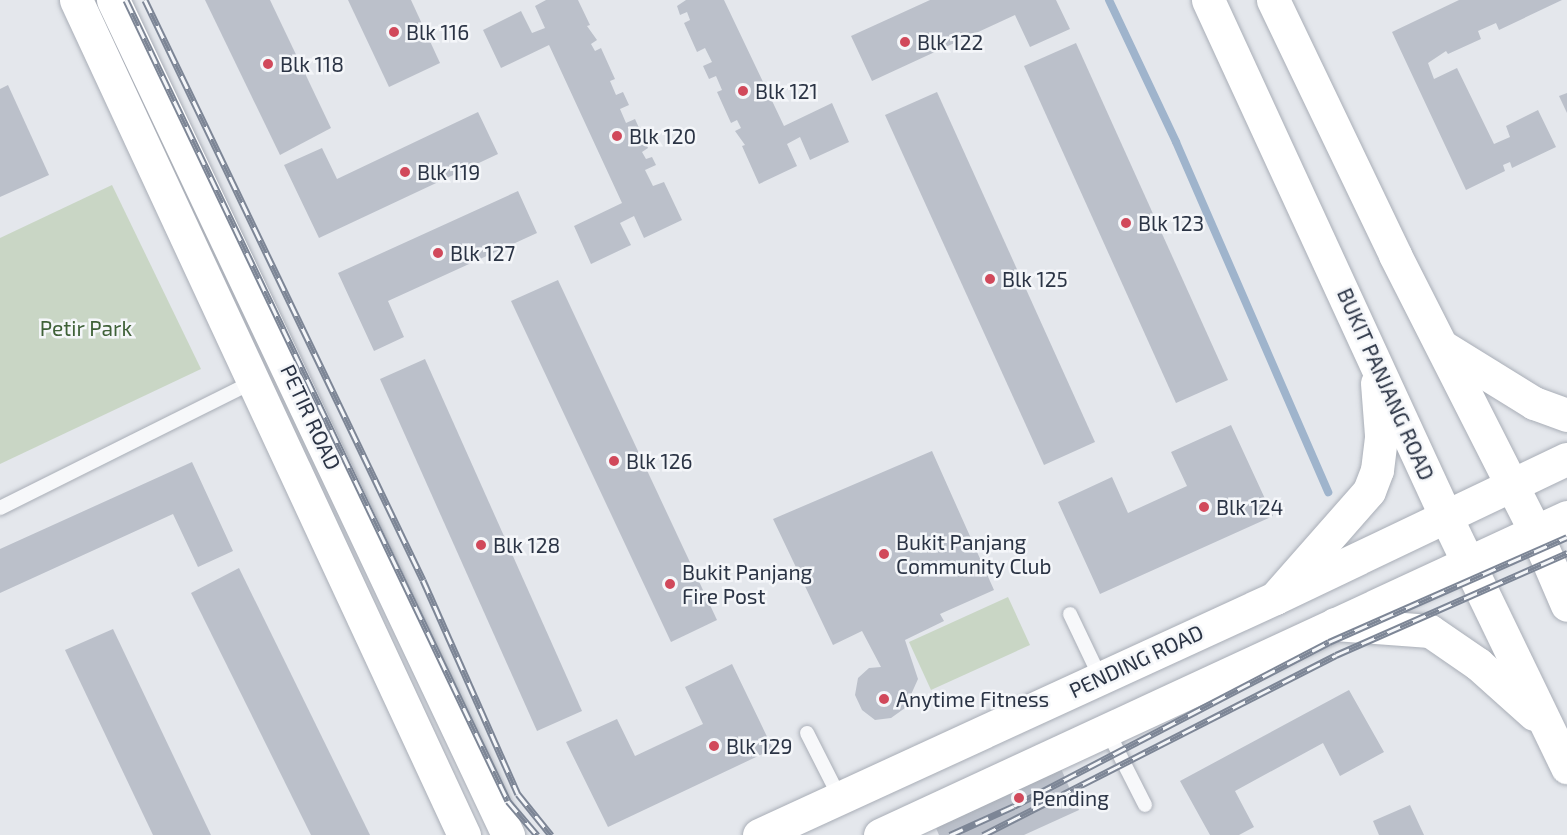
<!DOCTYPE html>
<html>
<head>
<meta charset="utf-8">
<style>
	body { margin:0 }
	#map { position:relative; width:1567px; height:835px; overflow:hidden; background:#e4e7ec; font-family:"Exo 2",sans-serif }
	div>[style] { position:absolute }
	.green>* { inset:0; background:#c9d6c5 }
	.stream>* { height:8px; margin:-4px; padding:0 4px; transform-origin:4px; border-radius:4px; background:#9fb4cc }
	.building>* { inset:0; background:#bbc0ca }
	.roads { filter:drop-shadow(0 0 2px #a9aeb7) drop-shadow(0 0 2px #a9aeb7) }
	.service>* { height:14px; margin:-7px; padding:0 7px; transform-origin:7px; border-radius:7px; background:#f7f8fa }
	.secondary>* { height:33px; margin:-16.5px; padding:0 16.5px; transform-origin:16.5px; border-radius:16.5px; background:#fff }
	.primary>* { height:33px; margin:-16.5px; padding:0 16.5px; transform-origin:16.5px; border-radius:16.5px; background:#fff }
	.rail>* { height:7px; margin-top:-3.5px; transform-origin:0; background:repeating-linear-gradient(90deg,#f4f6f9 0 14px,#7d8696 0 28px); box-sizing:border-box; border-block:2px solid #7d8696 }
	.dots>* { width:16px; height:16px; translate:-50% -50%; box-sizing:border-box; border:3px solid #f4f6f9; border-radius:50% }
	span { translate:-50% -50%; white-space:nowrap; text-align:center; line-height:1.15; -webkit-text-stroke:5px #f4f6f9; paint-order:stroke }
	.poi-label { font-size:21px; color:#2b3445 }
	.left { translate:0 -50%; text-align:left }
	.park-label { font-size:21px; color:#3f6138 }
	.street-label { font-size:21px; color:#2b3445 }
</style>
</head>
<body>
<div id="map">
	<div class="green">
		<div style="clip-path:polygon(112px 185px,201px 369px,0 464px,0 238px)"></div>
		<div style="clip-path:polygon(1008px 597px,1030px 645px,931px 690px,909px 642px)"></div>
	</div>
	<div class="stream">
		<div style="left:1109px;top:0;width:157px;rotate:64.7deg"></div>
		<div style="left:1176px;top:142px;width:382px;rotate:66.5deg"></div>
	</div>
	<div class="building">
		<div style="clip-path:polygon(205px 0,270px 0,331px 128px,280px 155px)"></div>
		<div style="clip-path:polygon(348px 0,411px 0,440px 63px,389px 87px)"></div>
		<div style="clip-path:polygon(546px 0,578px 0,590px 25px,587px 26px,597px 40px,591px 44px,595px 51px,601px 48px,615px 79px,610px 81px,616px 95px,623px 92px,629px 105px,620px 109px,626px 123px,635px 119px,648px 148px,642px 152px,646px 159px,652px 157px,656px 165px,645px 170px,653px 186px,664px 182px,682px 220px,644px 238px,634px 216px,620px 223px,631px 245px,591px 264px,574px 226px,622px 203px,549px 45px,501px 68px,483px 30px,521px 11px,532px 33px,545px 28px,535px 6px)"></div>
		<div style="clip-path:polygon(686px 0,724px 0,784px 126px,832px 103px,849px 142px,810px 160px,800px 137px,787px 144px,797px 166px,759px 184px,742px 146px,745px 145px,735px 131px,741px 128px,737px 120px,731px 123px,717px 92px,722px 90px,716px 76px,709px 79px,703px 66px,712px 62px,705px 48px,697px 52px,684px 23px,690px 20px,687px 12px,680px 15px,677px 6px)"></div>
		<div style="clip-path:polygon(930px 0,1056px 0,1070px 29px,1030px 47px,1015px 15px,872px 81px,851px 36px)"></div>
		<div style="clip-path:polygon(1459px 0,1562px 0,1499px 30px,1496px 23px,1478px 31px,1481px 39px,1448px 54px,1446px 51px,1428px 63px,1434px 79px,1457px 68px,1494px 144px,1510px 137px,1506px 126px,1538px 110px,1556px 147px,1512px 168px,1510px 162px,1503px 165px,1505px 171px,1466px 190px,1392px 32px)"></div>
		<div style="clip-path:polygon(1076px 43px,1228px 380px,1176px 403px,1024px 66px)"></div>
		<div style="clip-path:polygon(8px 85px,49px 175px,0 197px,0 89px)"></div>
		<div style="clip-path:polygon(937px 92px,1095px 442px,1044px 465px,885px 115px)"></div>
		<div style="clip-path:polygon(1567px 93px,1567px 113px,1559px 96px)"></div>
		<div style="clip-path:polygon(478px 112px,498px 154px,319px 238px,284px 165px,322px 148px,337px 179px)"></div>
		<div style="clip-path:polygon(518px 191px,537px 233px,388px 301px,404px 337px,374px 351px,338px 273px)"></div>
		<div style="clip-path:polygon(558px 280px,717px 620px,671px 642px,511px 301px)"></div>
		<div style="clip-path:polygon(425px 359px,582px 711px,537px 731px,380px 379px)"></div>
		<div style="clip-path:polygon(1231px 425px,1273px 516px,1100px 594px,1058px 502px,1112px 477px,1128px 513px,1187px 486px,1171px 452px)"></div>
		<div style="clip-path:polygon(932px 451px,994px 590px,940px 614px,944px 621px,905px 640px,918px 679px,905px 708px,891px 718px,875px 720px,862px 710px,855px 695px,858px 678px,869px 668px,881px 667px,862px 631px,833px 645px,773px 519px)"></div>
		<div style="clip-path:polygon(192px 462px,233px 551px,198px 567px,173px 514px,0 593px,0 549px)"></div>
		<div style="clip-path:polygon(239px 568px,370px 835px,311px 835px,191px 593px)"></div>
		<div style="clip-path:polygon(113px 629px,211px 835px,153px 835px,65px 650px)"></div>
		<div style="clip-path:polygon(732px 664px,773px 749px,608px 827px,566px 742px,617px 719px,635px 756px,703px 724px,685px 687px)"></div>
		<div style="clip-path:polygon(1349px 690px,1384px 752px,1340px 776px,1323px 743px,1235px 791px,1254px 827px,1239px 835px,1210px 835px,1180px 781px)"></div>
		<div style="clip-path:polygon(1059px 764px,1079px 810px,1024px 835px,939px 835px,933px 821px)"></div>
		<div style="clip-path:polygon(1410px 805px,1424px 835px,1379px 835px,1373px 821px)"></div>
	</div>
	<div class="roads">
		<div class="service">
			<div style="left:0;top:508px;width:283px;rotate:-26.5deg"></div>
			<div style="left:1070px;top:614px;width:70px;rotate:64.5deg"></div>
			<div style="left:1107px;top:730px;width:84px;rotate:63.1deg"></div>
			<div style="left:807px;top:733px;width:71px;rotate:63.1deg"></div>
		</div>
		<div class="secondary">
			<div style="left:76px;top:0;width:921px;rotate:65.08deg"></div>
			<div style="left:113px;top:0;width:924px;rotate:64.68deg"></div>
			<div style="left:759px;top:835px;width:568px;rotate:-24.67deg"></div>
			<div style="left:1275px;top:598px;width:323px;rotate:-25.5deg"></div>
			<div style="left:880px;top:835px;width:757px;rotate:-24.84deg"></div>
		</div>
		<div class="primary">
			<div style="left:1208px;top:0;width:569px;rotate:65.28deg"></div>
			<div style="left:1446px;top:517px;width:278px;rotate:64.2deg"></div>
			<div style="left:1273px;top:0;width:283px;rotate:64.4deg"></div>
			<div style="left:1395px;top:255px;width:312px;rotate:63.1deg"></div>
			<div style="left:1536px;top:533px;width:78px;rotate:66.7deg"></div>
			<div style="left:1445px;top:348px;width:105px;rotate:31.7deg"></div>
			<div style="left:1534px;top:403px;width:35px;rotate:20deg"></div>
			<div style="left:1275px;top:598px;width:142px;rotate:-48.7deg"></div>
			<div style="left:1369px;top:491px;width:22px;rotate:-69deg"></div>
			<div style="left:1377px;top:470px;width:35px;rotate:-83deg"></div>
			<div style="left:1381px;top:435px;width:52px;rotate:-94.4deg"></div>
			<div style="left:1335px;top:624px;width:95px;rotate:4.2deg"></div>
			<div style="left:1430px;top:631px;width:58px;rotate:34.5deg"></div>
			<div style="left:1478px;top:664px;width:75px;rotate:41.8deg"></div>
		</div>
	</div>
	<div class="rail">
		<div style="left:126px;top:0;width:887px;rotate:64.5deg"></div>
		<div style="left:508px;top:801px;width:45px;rotate:49.5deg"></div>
		<div style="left:145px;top:0;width:643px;rotate:64.39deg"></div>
		<div style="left:423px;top:580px;width:234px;rotate:66.1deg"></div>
		<div style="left:518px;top:794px;width:53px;rotate:51.2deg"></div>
		<div style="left:950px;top:835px;width:70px;rotate:-24.4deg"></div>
		<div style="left:1014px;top:806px;width:355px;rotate:-27.5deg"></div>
		<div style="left:1329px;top:642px;width:260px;rotate:-23.8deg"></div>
		<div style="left:983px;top:835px;width:396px;rotate:-27deg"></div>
		<div style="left:1336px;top:655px;width:253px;rotate:-23.8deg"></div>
	</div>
	<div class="dots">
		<div style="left:394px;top:32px;background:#d1495b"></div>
		<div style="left:905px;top:42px;background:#d1495b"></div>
		<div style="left:268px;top:64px;background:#d1495b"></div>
		<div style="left:743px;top:91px;background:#d1495b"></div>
		<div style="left:617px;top:136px;background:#d1495b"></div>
		<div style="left:405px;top:172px;background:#d1495b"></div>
		<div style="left:1126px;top:223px;background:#d1495b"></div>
		<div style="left:438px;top:253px;background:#d1495b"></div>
		<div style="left:990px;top:279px;background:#d1495b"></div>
		<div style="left:614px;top:461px;background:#d1495b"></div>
		<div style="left:1204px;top:507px;background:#d1495b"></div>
		<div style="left:481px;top:545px;background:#d1495b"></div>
		<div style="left:884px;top:554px;background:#d1495b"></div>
		<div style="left:670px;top:584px;background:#d1495b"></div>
		<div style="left:884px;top:699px;background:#d1495b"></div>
		<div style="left:714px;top:746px;background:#d1495b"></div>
		<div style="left:1019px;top:798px;background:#d1495b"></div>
	</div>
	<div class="poi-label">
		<span class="left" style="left:406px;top:32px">Blk 116</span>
		<span class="left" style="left:917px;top:42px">Blk 122</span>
		<span class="left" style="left:280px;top:64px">Blk 118</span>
		<span class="left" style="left:755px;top:91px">Blk 121</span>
		<span class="left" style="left:629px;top:136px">Blk 120</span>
		<span class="left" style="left:417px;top:172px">Blk 119</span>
		<span class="left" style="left:1138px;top:223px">Blk 123</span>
		<span class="left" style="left:450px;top:253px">Blk 127</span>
		<span class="left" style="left:1002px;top:279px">Blk 125</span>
		<span class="left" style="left:626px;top:461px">Blk 126</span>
		<span class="left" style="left:1216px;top:507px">Blk 124</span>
		<span class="left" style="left:896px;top:554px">Bukit Panjang<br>Community Club</span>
		<span class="left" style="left:493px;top:545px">Blk 128</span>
		<span class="left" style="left:682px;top:584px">Bukit Panjang<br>Fire Post</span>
		<span class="left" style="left:896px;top:699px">Anytime Fitness</span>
		<span class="left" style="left:726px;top:746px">Blk 129</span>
		<span class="left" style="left:1032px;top:798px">Pending</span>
	</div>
	<div class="park-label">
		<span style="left:86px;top:328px">Petir Park</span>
	</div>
	<div class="street-label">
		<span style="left:1386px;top:384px;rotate:66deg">BUKIT PANJANG ROAD</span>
		<span style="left:311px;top:417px;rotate:65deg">PETIR ROAD</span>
		<span style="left:1136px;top:661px;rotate:-25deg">PENDING ROAD</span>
	</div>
</div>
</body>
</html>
